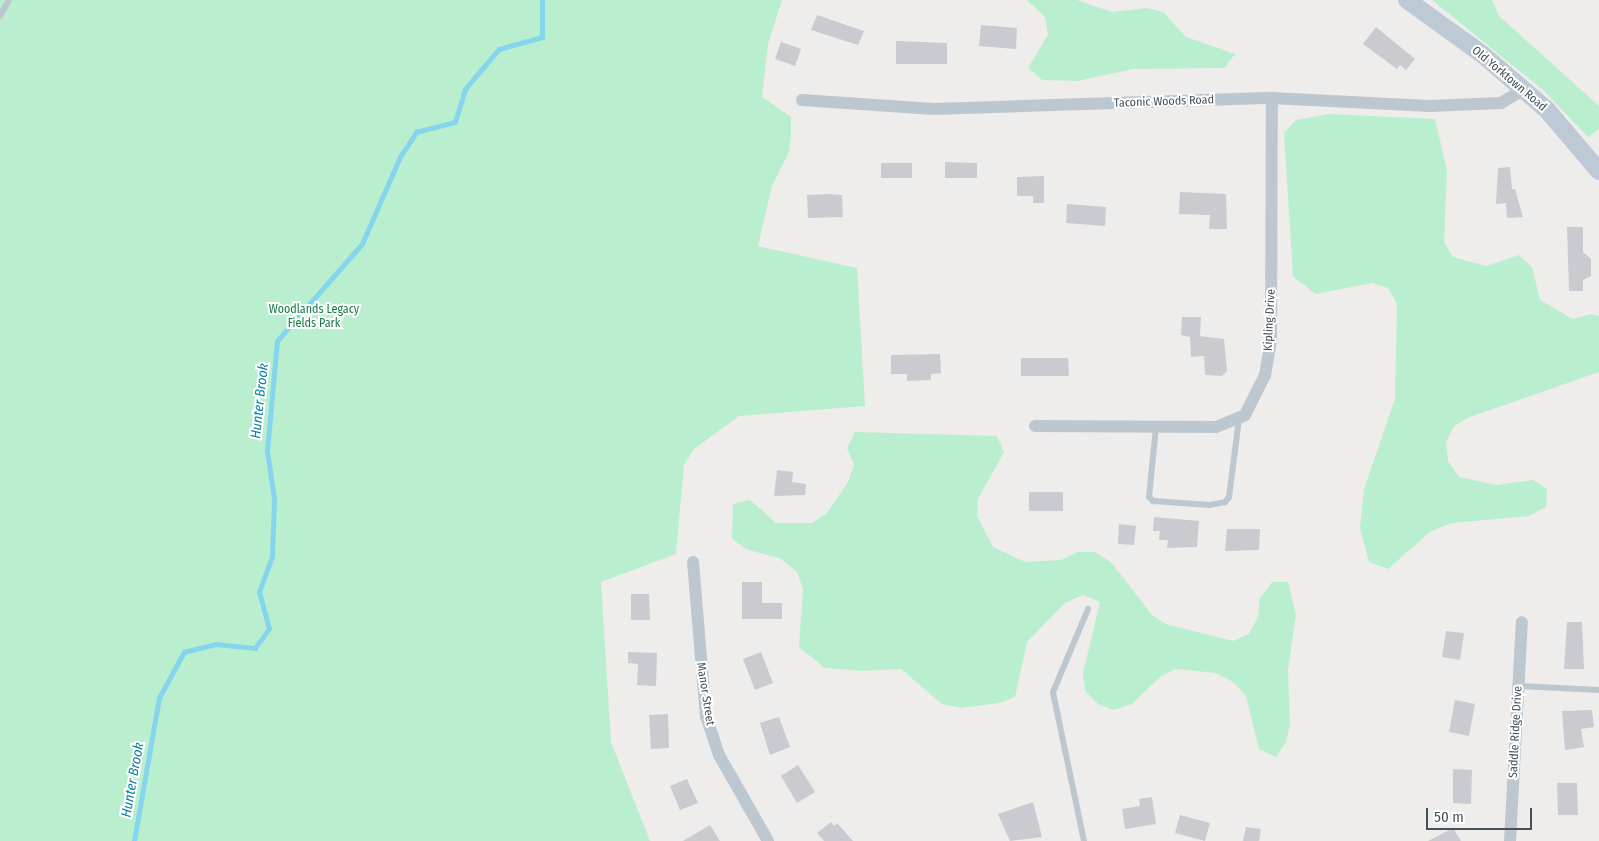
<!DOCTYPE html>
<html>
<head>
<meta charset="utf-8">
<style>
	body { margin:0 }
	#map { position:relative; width:1599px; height:841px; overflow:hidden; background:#efecec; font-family:"Fira Sans Condensed",sans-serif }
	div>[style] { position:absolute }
	.green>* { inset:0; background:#b9efce }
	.stream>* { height:4.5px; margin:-2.25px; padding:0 2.25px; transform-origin:2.25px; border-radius:2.25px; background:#85d6ec }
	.building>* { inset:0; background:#c9cbd1 }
	.service>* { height:6px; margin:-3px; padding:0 3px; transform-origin:3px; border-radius:3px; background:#bcc7cf }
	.minor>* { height:12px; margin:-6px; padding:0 6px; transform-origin:6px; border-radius:6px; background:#bcc7cf }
	.secondary>* { height:18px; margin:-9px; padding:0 9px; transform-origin:9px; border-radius:9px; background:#bec9d6 }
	span { translate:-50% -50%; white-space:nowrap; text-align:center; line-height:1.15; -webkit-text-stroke:4px #fff; paint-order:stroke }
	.street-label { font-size:12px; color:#44505a }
	.park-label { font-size:12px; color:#157b48 }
	.water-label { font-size:14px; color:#0a7fa0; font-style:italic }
	.scale { position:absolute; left:1426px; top:808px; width:106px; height:22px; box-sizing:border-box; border:2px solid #44505a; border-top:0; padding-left:6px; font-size:15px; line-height:18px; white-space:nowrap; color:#44505a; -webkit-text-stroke:4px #fff; paint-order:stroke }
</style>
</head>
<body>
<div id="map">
	<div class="green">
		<div style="clip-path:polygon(0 0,782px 0,768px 44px,762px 97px,791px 117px,791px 134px,789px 152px,772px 186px,758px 246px,857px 268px,865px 406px,739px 416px,694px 449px,684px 465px,676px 554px,601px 582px,611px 742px,650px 841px,0 841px)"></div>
		<div style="clip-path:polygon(1027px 0,1077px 0,1112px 12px,1147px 8px,1163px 12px,1186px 37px,1235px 54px,1224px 68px,1133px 69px,1078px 81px,1042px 80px,1028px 68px,1048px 35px,1045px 17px)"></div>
		<div style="clip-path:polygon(1432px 0,1492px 0,1499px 16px,1599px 106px,1599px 129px,1588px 137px,1543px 90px)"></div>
		<div style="clip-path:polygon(1329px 114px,1435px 119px,1447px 170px,1444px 242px,1453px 257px,1486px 266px,1519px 255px,1532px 267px,1540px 300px,1573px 319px,1590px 314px,1599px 316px,1599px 372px,1470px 417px,1454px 426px,1446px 442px,1448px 461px,1459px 477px,1496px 485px,1533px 480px,1547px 489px,1546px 507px,1529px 516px,1452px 523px,1431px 531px,1388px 569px,1369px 562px,1360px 528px,1364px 489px,1395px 399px,1397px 304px,1388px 288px,1372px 283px,1316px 294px,1293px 277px,1284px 133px,1296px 120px)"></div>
		<div style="clip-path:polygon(855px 432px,997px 436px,1004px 452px,978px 499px,977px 516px,993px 547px,1025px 562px,1061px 560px,1077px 552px,1095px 552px,1111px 562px,1152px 615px,1166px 624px,1233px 641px,1249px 634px,1258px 617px,1260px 598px,1272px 582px,1288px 582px,1296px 615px,1288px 670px,1290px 724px,1286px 742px,1276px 757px,1259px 749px,1246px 696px,1233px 682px,1216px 673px,1176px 669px,1160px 677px,1132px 704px,1114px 710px,1098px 704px,1085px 691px,1083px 673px,1100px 602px,1083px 595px,1065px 603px,1027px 642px,1015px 697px,999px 703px,961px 708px,942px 704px,901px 669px,862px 671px,825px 668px,799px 647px,803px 589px,797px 572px,781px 559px,746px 549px,732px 539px,733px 504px,750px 500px,776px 523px,812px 523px,827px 513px,848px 482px,854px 465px,847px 448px)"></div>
	</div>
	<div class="stream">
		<div style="left:134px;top:841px;width:145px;rotate:-80.1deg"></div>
		<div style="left:159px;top:698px;width:52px;rotate:-61.5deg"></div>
		<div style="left:184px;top:652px;width:33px;rotate:-14deg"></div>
		<div style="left:216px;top:644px;width:39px;rotate:6deg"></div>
		<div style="left:255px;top:648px;width:24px;rotate:-54deg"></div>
		<div style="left:269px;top:629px;width:38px;rotate:-105deg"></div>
		<div style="left:259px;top:592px;width:37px;rotate:-70deg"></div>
		<div style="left:272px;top:557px;width:58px;rotate:-88deg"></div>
		<div style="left:274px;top:499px;width:49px;rotate:-98.3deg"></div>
		<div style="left:267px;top:451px;width:110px;rotate:-84.8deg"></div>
		<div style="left:277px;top:341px;width:129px;rotate:-48.8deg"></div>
		<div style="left:362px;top:244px;width:95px;rotate:-66.4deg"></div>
		<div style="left:400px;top:157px;width:30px;rotate:-57deg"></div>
		<div style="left:416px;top:132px;width:40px;rotate:-14.4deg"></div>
		<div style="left:455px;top:122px;width:34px;rotate:-73deg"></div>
		<div style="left:465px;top:89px;width:52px;rotate:-49.6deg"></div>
		<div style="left:499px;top:49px;width:45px;rotate:-15.6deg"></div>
		<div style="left:542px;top:37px;width:37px;rotate:-90deg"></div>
	</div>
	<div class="building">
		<div style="clip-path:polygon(817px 15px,864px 31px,858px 45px,811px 30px)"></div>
		<div style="clip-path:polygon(981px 25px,1017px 28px,1016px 49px,979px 46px)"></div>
		<div style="clip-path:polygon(1376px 27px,1415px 59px,1406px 70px,1400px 65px,1397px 69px,1363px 44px)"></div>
		<div style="clip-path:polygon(896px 41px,947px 43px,947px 64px,896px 64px)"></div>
		<div style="clip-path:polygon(781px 42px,801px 49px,795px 66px,775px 59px)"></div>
		<div style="clip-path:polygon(945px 162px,977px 163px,977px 178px,945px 178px)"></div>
		<div style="clip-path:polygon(881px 163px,912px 163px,912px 178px,881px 178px)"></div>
		<div style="clip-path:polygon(1510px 167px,1512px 189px,1515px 189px,1523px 217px,1507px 218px,1506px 203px,1496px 204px,1498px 168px)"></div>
		<div style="clip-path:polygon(1044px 176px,1044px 203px,1033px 203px,1033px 196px,1017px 196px,1017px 177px)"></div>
		<div style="clip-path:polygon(1180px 192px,1226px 194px,1227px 229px,1209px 229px,1210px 215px,1179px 214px)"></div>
		<div style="clip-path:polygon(827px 194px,842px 195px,843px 217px,808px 218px,807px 195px)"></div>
		<div style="clip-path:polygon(1067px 204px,1106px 207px,1105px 226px,1066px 223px)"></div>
		<div style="clip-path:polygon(1567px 227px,1583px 227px,1583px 252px,1591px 259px,1591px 276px,1583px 280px,1583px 291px,1569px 291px)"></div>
		<div style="clip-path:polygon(1182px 317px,1201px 317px,1200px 336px,1224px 339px,1227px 371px,1222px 376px,1205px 375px,1204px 356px,1191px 357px,1190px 337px,1181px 335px)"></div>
		<div style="clip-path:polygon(940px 354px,941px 373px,931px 374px,931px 380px,907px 381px,907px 374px,891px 374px,891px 355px)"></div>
		<div style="clip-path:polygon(1021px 358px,1068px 358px,1069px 376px,1021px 376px)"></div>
		<div style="clip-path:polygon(777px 470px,793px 472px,792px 482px,806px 484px,805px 495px,774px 496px)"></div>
		<div style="clip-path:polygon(1029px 492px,1063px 492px,1063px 511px,1029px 511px)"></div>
		<div style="clip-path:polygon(1154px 517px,1199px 521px,1197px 547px,1167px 548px,1168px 540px,1159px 540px,1160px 531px,1153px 531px)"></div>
		<div style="clip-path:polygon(1119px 524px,1136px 526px,1134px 545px,1118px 544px)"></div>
		<div style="clip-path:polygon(1227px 529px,1260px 529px,1259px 550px,1225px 551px)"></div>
		<div style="clip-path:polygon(742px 582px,762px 582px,762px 603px,782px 603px,782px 619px,742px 619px)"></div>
		<div style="clip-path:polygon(631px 594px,649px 594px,650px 620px,631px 620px)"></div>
		<div style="clip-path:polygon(1567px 622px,1582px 622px,1584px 669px,1564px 669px)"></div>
		<div style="clip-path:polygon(1446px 631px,1464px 633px,1460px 660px,1442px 657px)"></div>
		<div style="clip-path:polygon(628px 652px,657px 653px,656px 686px,637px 685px,638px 664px,628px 663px)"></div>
		<div style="clip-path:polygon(761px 652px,773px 683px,755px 690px,743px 659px)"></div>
		<div style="clip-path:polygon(1455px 700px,1475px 704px,1469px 736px,1449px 732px)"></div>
		<div style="clip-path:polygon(1592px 710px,1594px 727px,1581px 729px,1584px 747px,1565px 750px,1562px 711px)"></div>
		<div style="clip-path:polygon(668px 714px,669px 748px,651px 749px,649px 715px)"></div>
		<div style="clip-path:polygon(779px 717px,790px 747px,770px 755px,760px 723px)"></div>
		<div style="clip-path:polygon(798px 765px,815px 792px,797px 803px,781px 776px)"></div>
		<div style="clip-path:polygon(1453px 769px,1472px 770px,1471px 804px,1453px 803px)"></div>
		<div style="clip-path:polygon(687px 779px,698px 803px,680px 810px,670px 786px)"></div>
		<div style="clip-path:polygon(1557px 783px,1577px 783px,1578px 815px,1558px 815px)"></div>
		<div style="clip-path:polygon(1152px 797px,1156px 824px,1125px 829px,1122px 809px,1140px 806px,1139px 799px)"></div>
		<div style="clip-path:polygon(1033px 802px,1042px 837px,1010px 841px,998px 814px)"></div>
		<div style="clip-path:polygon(1180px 815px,1210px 823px,1205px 841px,1175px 833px)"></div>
		<div style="clip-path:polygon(831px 822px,834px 826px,837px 823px,853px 841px,824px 841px,817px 833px)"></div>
		<div style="clip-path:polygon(710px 825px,720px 841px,683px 841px)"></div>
		<div style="clip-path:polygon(1246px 827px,1261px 829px,1259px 841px,1243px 841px)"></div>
		<div style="clip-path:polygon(1453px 828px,1461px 841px,1428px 841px)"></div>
	</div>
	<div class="service">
		<div style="left:0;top:16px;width:18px;rotate:-61deg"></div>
		<div style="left:1156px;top:427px;width:70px;rotate:95.7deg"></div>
		<div style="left:1149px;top:497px;width:6px;rotate:45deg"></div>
		<div style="left:1153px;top:501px;width:57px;rotate:4deg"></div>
		<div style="left:1210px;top:505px;width:15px;rotate:-11deg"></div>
		<div style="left:1225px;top:502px;width:6px;rotate:-51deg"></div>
		<div style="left:1229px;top:497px;width:79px;rotate:-82.7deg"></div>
		<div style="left:1518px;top:686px;width:81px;rotate:2.8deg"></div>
		<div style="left:1084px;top:841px;width:152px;rotate:-101.8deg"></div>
		<div style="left:1053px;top:692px;width:90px;rotate:-67.1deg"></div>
	</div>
	<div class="minor">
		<div style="left:802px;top:100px;width:132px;rotate:3.9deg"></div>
		<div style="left:934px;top:109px;width:338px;rotate:-1.9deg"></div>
		<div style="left:1272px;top:98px;width:158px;rotate:2.9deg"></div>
		<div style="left:1430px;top:106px;width:71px;rotate:-2.4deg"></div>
		<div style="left:1501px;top:103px;width:26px;rotate:-31deg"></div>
		<div style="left:1035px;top:426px;width:181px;rotate:0.3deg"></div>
		<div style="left:1216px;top:427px;width:31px;rotate:-22deg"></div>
		<div style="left:1245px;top:415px;width:45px;rotate:-63.4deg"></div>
		<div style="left:1265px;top:375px;width:36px;rotate:-80deg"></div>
		<div style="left:1271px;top:340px;width:242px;rotate:-89.8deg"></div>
		<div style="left:693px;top:562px;width:155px;rotate:85.2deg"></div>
		<div style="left:706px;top:716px;width:41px;rotate:71.6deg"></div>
		<div style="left:719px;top:755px;width:99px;rotate:60.3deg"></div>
		<div style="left:1510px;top:841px;width:219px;rotate:-86.9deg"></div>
	</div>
	<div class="secondary">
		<div style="left:1407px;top:0;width:92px;rotate:35.8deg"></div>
		<div style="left:1482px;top:54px;width:86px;rotate:40.7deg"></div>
		<div style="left:1547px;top:110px;width:80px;rotate:49.6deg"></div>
	</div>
	<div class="street-label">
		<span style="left:1509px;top:79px;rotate:40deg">Old Yorktown Road</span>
		<span style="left:1164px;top:102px;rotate:-2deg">Taconic Woods Road</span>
		<span style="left:1270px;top:320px;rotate:-87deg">Kipling Drive</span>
		<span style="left:705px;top:694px;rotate:81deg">Manor Street</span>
		<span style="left:1516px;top:732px;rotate:-87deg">Saddle Ridge Drive</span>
	</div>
	<div class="park-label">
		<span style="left:314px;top:317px">Woodlands Legacy<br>Fields Park</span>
	</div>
	<div class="water-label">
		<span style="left:260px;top:401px;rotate:-84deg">Hunter Brook</span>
		<span style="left:133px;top:780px;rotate:-80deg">Hunter Brook</span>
	</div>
	<div class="scale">50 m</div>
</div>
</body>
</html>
